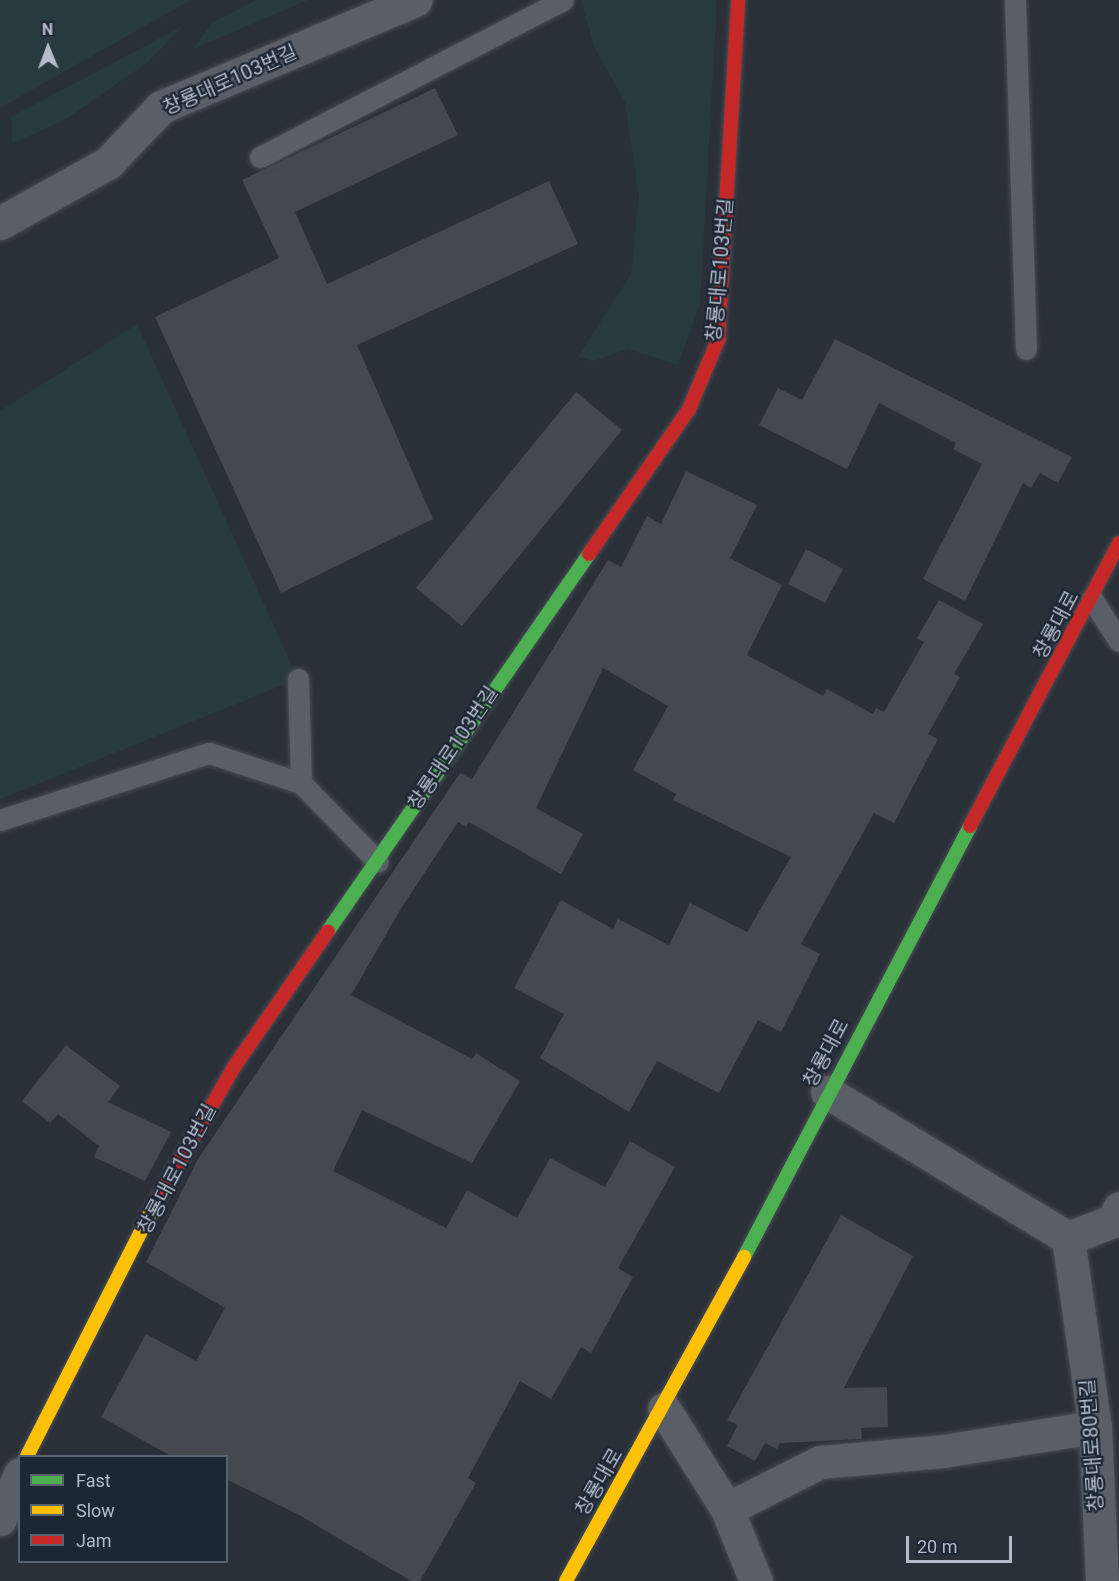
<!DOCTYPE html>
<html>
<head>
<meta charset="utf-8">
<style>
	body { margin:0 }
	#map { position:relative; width:1119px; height:1581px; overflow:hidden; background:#2a3038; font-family:Roboto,"Noto Sans KR",sans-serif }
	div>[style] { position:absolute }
	.green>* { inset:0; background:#273a3e }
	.building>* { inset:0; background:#444950 }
	.roads { filter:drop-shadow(0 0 2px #484c53) drop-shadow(0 0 2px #484c53) }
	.lane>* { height:21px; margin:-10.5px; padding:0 10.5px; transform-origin:10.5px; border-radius:10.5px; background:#5a5e66 }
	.street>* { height:33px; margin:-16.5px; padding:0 16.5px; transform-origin:16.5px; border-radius:16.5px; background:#5a5e66 }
	.fast>* { height:14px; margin:-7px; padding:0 7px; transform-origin:7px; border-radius:7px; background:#4caf50 }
	.slow>* { height:14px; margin:-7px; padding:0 7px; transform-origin:7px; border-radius:7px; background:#ffc107 }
	.jam>* { height:14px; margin:-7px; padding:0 7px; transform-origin:7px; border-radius:7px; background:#c62828 }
	span { translate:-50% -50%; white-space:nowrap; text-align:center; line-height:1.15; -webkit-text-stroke:4.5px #1d2633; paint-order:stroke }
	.street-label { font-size:20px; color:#b4bcc9 }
	.legend { position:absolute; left:18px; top:1455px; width:210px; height:108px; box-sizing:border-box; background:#1d2633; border:2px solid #59626f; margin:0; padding:8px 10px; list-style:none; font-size:18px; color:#b4bcc9 }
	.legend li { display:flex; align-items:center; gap:12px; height:30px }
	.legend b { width:30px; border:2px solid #59626f }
	.north { position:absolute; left:18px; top:18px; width:60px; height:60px; -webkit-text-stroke:4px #1d2633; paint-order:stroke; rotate:359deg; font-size:16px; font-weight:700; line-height:24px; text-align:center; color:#b4bcc9 }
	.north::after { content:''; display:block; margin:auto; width:21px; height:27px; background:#b4bcc9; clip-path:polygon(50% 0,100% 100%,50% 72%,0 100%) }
	.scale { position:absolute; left:906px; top:1536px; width:106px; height:27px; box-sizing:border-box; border:3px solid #b4bcc9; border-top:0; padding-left:8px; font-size:18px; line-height:21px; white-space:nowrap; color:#b4bcc9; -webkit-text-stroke:4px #1d2633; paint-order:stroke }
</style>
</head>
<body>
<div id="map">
	<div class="green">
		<div style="clip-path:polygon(0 0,191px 0,0 108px)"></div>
		<div style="clip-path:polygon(256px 0,308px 0,193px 49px,212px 23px)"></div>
		<div style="clip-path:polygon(581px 0,717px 0,700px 304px,678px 365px,628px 349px,593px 361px,578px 357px,631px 274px,639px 197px,625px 102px,594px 47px)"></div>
		<div style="clip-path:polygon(183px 26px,147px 63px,66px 119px,12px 144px,11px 117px)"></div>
		<div style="clip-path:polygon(137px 324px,298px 679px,0 799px,0 411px)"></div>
	</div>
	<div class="building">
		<div style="clip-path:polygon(435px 88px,458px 135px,295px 212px,327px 284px,549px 181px,578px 244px,357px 345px,433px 519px,281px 593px,155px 317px,279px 258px,242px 180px)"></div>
		<div style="clip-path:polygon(835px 339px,1072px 457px,1058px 483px,1040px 473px,1031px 488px,1023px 483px,965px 601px,923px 579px,982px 464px,953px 449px,956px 443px,879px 403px,847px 469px,759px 425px,778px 388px,802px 400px)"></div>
		<div style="clip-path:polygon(576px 392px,622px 430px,462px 626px,416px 588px)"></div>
		<div style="clip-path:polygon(686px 471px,757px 505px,730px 558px,782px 585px,747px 655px,823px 696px,827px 689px,873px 714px,876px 708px,884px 712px,924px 642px,917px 638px,939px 600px,983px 624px,954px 674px,960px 677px,928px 734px,938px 739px,894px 823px,874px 813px,801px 944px,820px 954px,781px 1032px,758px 1020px,719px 1093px,657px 1061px,629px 1112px,540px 1058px,564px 1014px,514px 988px,561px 900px,613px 929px,618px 919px,669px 945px,690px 903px,747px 932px,791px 857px,673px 800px,676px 794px,633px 770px,668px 706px,603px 668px,536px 808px,583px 834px,561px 874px,469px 822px,466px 827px,458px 822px,402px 907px,351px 995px,472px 1059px,476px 1053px,520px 1081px,472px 1163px,362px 1110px,333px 1171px,446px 1228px,467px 1190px,517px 1218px,550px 1158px,605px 1187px,630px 1141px,675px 1167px,618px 1268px,633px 1277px,591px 1353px,581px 1347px,551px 1399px,520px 1381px,468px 1478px,476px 1483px,420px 1581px,411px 1581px,299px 1515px,226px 1479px,226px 1456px,171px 1456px,101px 1417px,146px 1334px,196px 1361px,225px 1308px,146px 1262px,198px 1159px,460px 773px,472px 779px,608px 560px,621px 567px,647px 516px,661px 524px)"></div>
		<div style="clip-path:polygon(806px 549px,843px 569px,825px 603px,788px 584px)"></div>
		<div style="clip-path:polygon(66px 1045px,120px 1086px,108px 1102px,171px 1132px,145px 1181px,94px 1157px,99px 1146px,58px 1114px,50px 1123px,22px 1101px)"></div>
		<div style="clip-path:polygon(841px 1215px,913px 1256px,844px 1388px,887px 1387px,888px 1427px,861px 1428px,862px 1439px,780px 1443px,777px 1449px,765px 1443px,755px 1461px,727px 1446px,738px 1425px,727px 1420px)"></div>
	</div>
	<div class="roads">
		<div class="lane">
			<div style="left:1015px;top:0;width:349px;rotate:88.2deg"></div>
			<div style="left:260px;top:157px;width:341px;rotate:-27.4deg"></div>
			<div style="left:1092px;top:599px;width:50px;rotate:57.3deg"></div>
			<div style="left:298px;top:679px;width:104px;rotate:88.3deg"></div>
			<div style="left:301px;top:783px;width:110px;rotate:45.7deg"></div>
			<div style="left:0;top:820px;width:219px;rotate:-17.8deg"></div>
			<div style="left:209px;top:753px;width:97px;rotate:18.1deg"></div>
		</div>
		<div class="street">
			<div style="left:0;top:223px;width:124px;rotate:-29.1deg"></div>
			<div style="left:108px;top:163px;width:77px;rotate:-46.6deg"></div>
			<div style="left:161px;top:107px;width:276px;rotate:-22.8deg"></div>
			<div style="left:827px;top:1092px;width:282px;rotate:31.2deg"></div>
			<div style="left:1068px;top:1238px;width:191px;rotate:81.9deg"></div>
			<div style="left:1095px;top:1427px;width:154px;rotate:87.4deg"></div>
			<div style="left:1068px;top:1238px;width:48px;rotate:-20.7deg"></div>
			<div style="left:1113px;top:1221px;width:14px;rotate:-65deg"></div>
			<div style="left:664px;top:1409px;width:118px;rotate:57.8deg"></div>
			<div style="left:727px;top:1509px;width:78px;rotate:68.1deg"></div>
			<div style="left:727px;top:1509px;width:104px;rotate:-26.8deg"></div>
			<div style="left:820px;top:1462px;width:123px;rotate:-5.1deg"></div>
			<div style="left:943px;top:1451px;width:154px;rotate:-9deg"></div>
			<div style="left:0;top:1519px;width:49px;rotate:-66deg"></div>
		</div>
		<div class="fast">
			<div style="left:328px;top:931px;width:459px;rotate:-55.3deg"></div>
			<div style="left:744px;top:1257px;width:487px;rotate:-62.3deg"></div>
		</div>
		<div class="slow">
			<div style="left:27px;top:1456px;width:283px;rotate:-63.1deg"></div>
			<div style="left:566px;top:1581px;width:370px;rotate:-61.2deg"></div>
		</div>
		<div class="jam">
			<div style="left:589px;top:554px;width:176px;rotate:-55.4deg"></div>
			<div style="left:689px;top:409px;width:75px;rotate:-67.2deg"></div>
			<div style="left:718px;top:340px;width:341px;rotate:-86.6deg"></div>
			<div style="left:970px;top:826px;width:320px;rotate:-62.2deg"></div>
			<div style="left:155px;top:1204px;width:158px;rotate:-60deg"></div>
			<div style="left:234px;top:1067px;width:165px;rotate:-55.3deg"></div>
		</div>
	</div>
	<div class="street-label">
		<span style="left:230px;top:80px;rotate:-24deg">창룡대로103번길</span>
		<span style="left:720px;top:270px;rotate:-85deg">창룡대로103번길</span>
		<span style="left:1056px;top:625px;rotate:-62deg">창룡대로</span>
		<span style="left:453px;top:748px;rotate:-56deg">창룡대로103번길</span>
		<span style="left:826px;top:1053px;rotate:-62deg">창룡대로</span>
		<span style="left:177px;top:1169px;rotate:-62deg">창룡대로103번길</span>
		<span style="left:1092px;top:1445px;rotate:-94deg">창룡대로80번길</span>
		<span style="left:599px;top:1482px;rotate:-60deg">창룡대로</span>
	</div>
	<ul class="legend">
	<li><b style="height:8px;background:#4caf50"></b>Fast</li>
	<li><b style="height:8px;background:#ffc107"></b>Slow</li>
	<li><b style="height:8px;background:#c62828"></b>Jam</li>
	</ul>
	<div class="north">N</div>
	<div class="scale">20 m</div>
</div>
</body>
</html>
